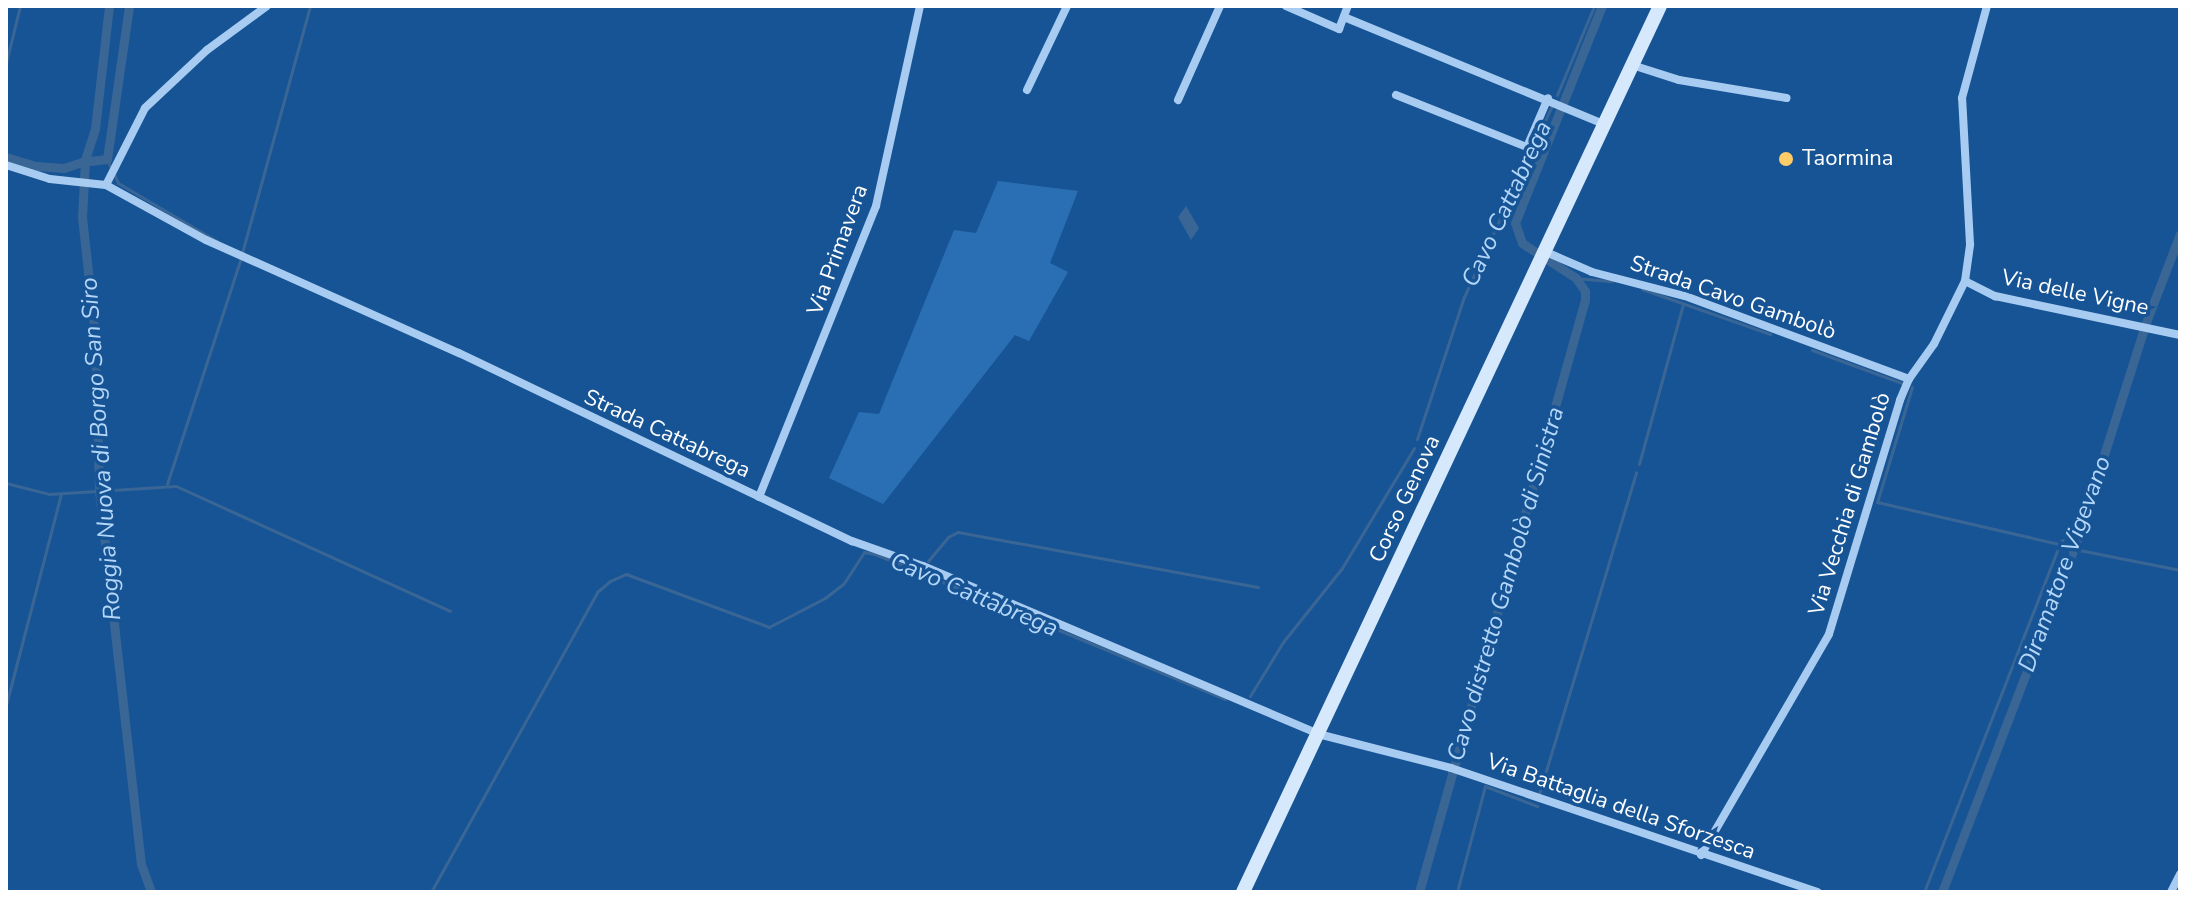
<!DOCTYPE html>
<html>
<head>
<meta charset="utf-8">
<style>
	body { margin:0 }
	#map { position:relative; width:2186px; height:898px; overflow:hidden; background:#175495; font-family:"Nunito Sans",sans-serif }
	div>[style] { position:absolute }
	.green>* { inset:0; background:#2a6fb4 }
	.water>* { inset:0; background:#3a6695 }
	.stream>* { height:3px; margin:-1.5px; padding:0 1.5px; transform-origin:1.5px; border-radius:1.5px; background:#3a6695 }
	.canal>* { height:9px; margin:-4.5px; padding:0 4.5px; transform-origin:4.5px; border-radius:4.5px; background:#3a6695 }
	.minor>* { height:8px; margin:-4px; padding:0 4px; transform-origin:4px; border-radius:4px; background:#a8ccf1 }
	.secondary>* { height:14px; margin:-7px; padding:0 7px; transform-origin:7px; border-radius:7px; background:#d6e8fc }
	.dots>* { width:22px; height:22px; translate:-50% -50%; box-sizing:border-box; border:4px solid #175495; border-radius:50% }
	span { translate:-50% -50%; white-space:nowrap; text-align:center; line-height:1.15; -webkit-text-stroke:7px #175495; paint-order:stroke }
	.poi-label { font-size:22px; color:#fff }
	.left { translate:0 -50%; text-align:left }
	.street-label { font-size:22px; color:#fff }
	.water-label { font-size:24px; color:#b4d6f8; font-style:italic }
	.frame { position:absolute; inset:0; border:8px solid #fff; pointer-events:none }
</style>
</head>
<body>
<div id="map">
	<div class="green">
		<div style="clip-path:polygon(998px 181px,1078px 191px,1050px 263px,1068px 272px,1029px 341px,1015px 335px,883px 504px,829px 478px,859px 412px,879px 414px,954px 230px,976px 233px)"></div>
	</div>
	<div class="water">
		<div style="clip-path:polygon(1186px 206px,1199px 228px,1191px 240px,1178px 217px)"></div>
	</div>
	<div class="stream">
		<div style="left:6px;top:63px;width:59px;rotate:-76.2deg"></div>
		<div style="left:1557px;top:95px;width:96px;rotate:-67.4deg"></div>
		<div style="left:107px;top:159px;width:10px;rotate:66deg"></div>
		<div style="left:114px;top:174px;width:10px;rotate:66deg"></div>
		<div style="left:118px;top:183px;width:115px;rotate:30.4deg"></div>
		<div style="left:242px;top:253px;width:256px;rotate:-74.6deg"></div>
		<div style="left:1576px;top:278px;width:36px;rotate:5deg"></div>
		<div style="left:1642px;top:289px;width:136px;rotate:19.4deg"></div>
		<div style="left:1812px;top:350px;width:95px;rotate:20.3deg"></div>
		<div style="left:1912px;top:387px;width:120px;rotate:106.9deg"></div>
		<div style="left:1877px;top:502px;width:191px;rotate:13deg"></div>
		<div style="left:1417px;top:439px;width:150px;rotate:-71.7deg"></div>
		<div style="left:1464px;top:297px;width:210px;rotate:-65.3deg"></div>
		<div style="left:1639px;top:464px;width:166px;rotate:-74.6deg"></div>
		<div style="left:6px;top:483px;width:44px;rotate:14.3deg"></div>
		<div style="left:49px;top:494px;width:127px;rotate:-3.6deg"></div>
		<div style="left:176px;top:486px;width:301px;rotate:24.5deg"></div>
		<div style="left:167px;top:484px;width:236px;rotate:-71.9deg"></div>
		<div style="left:2061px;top:541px;width:2px;rotate:-27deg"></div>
		<div style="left:2073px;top:542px;width:3px;rotate:18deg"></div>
		<div style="left:2079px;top:550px;width:103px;rotate:11.2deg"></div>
		<div style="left:928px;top:561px;width:31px;rotate:-50deg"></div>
		<div style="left:948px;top:537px;width:11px;rotate:-27deg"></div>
		<div style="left:958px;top:532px;width:305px;rotate:10.4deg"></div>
		<div style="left:1250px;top:696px;width:63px;rotate:-58.6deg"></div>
		<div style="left:1283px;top:642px;width:95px;rotate:-51.4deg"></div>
		<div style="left:1342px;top:568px;width:140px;rotate:-59deg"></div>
		<div style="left:6px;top:705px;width:218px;rotate:-75.4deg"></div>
		<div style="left:1539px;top:794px;width:336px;rotate:-73.2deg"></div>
		<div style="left:431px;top:892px;width:343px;rotate:-61deg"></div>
		<div style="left:597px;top:592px;width:17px;rotate:-40deg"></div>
		<div style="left:610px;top:581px;width:17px;rotate:-24deg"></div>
		<div style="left:626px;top:574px;width:153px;rotate:20.3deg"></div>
		<div style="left:769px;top:627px;width:63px;rotate:-27.4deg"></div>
		<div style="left:825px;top:598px;width:24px;rotate:-38deg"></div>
		<div style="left:844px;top:583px;width:37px;rotate:-57deg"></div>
		<div style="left:864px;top:552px;width:11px;rotate:10deg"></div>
		<div style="left:875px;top:554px;width:379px;rotate:22.5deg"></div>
		<div style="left:1457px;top:892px;width:110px;rotate:-75.2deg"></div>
		<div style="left:1485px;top:786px;width:56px;rotate:21deg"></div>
		<div style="left:1924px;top:892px;width:369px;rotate:-68.7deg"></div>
	</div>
	<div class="canal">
		<div style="left:109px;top:6px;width:124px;rotate:96.5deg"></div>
		<div style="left:95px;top:129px;width:33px;rotate:108deg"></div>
		<div style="left:85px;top:160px;width:57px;rotate:93deg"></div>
		<div style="left:82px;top:217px;width:118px;rotate:83.7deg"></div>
		<div style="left:95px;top:334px;width:156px;rotate:88.5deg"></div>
		<div style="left:99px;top:490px;width:376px;rotate:83.6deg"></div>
		<div style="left:141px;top:864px;width:30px;rotate:70deg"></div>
		<div style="left:6px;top:157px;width:31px;rotate:17deg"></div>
		<div style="left:36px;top:166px;width:28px;rotate:4deg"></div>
		<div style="left:64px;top:168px;width:18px;rotate:-19deg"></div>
		<div style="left:90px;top:161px;width:17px;rotate:-7deg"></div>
		<div style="left:107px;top:159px;width:155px;rotate:-81.8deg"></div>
		<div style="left:1419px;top:892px;width:615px;rotate:-74.34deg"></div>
		<div style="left:1585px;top:300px;width:9px;rotate:-90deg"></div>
		<div style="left:1585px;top:291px;width:16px;rotate:-125deg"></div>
		<div style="left:1576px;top:278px;width:64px;rotate:-147.1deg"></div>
		<div style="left:1522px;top:243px;width:21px;rotate:-109deg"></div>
		<div style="left:1515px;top:223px;width:234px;rotate:-68.2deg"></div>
		<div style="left:1942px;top:892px;width:374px;rotate:-69deg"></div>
		<div style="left:2076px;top:543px;width:229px;rotate:-72.4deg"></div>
		<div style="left:2145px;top:325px;width:97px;rotate:-69deg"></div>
	</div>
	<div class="minor">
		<div style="left:1286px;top:6px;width:58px;rotate:23.5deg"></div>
		<div style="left:1339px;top:29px;width:25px;rotate:-69deg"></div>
		<div style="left:1344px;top:17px;width:281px;rotate:22.4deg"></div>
		<div style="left:1632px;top:65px;width:49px;rotate:17.7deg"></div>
		<div style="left:1679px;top:80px;width:109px;rotate:9.5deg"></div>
		<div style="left:1027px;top:90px;width:93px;rotate:-64.5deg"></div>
		<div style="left:1396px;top:95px;width:141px;rotate:21.7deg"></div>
		<div style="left:1527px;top:147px;width:53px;rotate:-66.8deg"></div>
		<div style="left:1178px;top:100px;width:103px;rotate:-65.9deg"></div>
		<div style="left:6px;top:165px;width:46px;rotate:17.7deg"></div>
		<div style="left:50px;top:179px;width:56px;rotate:6.1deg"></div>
		<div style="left:106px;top:185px;width:114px;rotate:28.8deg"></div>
		<div style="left:206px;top:240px;width:277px;rotate:24.1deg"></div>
		<div style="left:459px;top:353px;width:436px;rotate:25.6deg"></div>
		<div style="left:852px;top:541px;width:75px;rotate:19.4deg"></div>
		<div style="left:923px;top:566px;width:429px;rotate:23deg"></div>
		<div style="left:1318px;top:734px;width:137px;rotate:14.3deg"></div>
		<div style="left:1451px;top:768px;width:387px;rotate:18.7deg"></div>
		<div style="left:106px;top:185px;width:86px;rotate:-63.1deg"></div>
		<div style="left:145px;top:108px;width:85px;rotate:-43.1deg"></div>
		<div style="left:207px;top:50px;width:74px;rotate:-36.3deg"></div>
		<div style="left:1546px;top:252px;width:50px;rotate:23.5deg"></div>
		<div style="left:1592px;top:272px;width:96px;rotate:14.5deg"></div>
		<div style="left:1685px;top:296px;width:239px;rotate:20.3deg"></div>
		<div style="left:1965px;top:281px;width:34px;rotate:27deg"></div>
		<div style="left:1995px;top:296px;width:189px;rotate:11.9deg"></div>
		<div style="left:759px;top:497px;width:314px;rotate:-68.1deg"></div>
		<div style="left:876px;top:206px;width:205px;rotate:-77.6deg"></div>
		<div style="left:1701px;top:855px;width:255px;rotate:-59.9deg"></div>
		<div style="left:1829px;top:634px;width:245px;rotate:-73.1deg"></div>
		<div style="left:1900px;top:400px;width:23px;rotate:-67deg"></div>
		<div style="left:1909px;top:379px;width:43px;rotate:-54.5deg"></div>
		<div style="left:1934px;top:344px;width:70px;rotate:-63.8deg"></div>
		<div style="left:1965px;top:281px;width:37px;rotate:-82deg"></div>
		<div style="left:1970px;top:244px;width:146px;rotate:-93.1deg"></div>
		<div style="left:1962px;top:98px;width:95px;rotate:-74.8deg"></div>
		<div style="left:2171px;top:892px;width:20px;rotate:-63deg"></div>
	</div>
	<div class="secondary">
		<div style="left:1243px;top:892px;width:979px;rotate:-64.8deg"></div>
	</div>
	<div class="dots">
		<div style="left:1786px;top:159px;background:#ffcc68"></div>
	</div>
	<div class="poi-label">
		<span class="left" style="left:1802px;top:159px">Taormina</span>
	</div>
	<div class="street-label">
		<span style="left:838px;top:250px;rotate:-70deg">Via Primavera</span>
		<span style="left:2075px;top:293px;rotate:12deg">Via delle Vigne</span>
		<span style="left:1733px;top:298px;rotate:19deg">Strada Cavo Gambolò</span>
		<span style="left:667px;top:434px;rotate:25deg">Strada Cattabrega</span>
		<span style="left:1405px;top:499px;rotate:-65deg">Corso Genova</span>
		<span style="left:1850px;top:504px;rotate:-73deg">Via Vecchia di Gambolò</span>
		<span style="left:1621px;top:807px;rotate:19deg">Via Battaglia della Sforzesca</span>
	</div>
	<div class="water-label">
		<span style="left:1507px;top:204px;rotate:-65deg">Cavo Cattabrega</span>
		<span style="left:101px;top:449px;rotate:-94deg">Roggia Nuova di Borgo San Siro</span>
		<span style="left:2065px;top:564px;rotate:-70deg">Diramatore Vigevano</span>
		<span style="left:1506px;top:584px;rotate:-74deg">Cavo distretto Gambolò di Sinistra</span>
		<span style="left:974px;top:595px;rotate:23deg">Cavo Cattabrega</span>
	</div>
	<div class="frame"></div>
</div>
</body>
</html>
